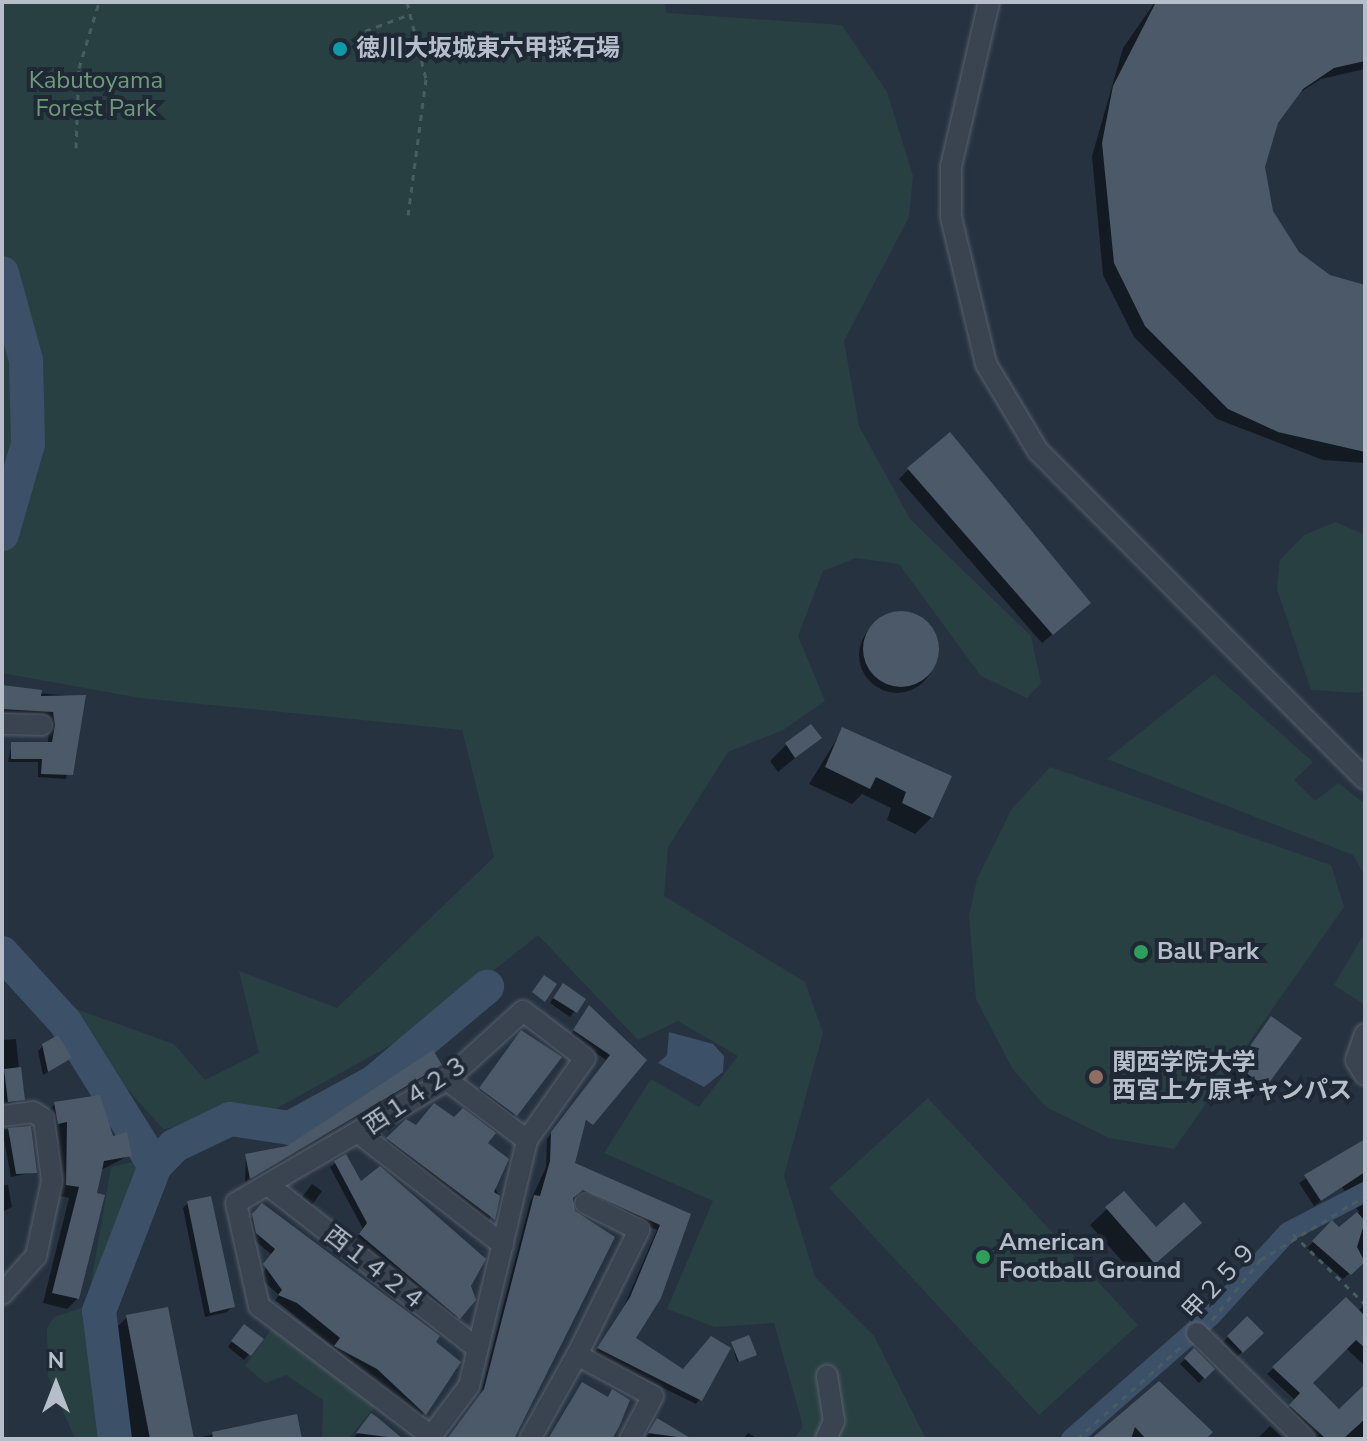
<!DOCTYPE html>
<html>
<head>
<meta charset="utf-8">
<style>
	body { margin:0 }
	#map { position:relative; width:1367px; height:1441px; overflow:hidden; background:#263240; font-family:"Nunito Sans","Noto Sans JP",sans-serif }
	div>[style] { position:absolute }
	.green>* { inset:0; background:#294042 }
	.water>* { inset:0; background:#3c5068 }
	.shadow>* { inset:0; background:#0007 }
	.round { border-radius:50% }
	.canal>* { height:20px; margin:-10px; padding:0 10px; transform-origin:10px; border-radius:10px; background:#3c5068 }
	.river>* { height:34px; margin:-17px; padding:0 17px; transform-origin:17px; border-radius:17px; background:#3c5068 }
	.building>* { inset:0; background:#4c5968 }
	.path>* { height:3px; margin-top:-1.5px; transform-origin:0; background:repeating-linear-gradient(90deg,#485d5f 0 6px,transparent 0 12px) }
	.roads { filter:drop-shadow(0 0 2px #58616d) drop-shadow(0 0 2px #58616d) }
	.minor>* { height:20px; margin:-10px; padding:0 10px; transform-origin:10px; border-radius:10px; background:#3a4350 }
	.dots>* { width:22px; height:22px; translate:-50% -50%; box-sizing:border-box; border:4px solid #1f2835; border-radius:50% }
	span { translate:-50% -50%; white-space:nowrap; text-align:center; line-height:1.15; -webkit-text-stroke:8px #1f2835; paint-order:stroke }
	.poi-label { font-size:24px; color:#b6beca; font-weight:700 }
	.left { translate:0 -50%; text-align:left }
	.park-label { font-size:24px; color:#6e9a77 }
	.street-label { font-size:24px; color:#b6beca }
	.frame { position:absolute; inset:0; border:4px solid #b6beca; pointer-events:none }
	.north { position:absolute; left:16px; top:1345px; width:80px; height:80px; -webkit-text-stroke:6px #1f2835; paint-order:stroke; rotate:0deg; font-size:22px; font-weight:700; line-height:32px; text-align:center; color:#b6beca }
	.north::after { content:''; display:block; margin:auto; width:28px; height:36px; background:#b6beca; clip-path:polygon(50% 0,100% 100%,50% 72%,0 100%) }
</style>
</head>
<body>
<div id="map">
	<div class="green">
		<div style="clip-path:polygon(2px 2px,664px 2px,667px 13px,842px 25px,887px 92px,913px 176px,909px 217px,844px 341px,859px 426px,910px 519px,1031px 636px,1041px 683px,1027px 698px,981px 676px,899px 564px,856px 558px,823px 571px,798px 636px,825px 701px,783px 730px,728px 752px,668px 847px,664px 896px,805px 982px,823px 1033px,784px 1176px,815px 1277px,874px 1336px,926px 1439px,794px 1439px,803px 1426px,774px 1323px,715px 1327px,667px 1309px,713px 1201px,604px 1153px,651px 1079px,699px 1107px,738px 1056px,678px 1021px,638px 1040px,538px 935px,420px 1029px,270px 1112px,163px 1129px,122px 1083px,76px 1009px,174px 1044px,205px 1080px,259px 1053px,239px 971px,337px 1008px,494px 857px,462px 730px,140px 698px,2px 673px)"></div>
		<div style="clip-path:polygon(1336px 522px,1365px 535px,1365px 690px,1358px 693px,1311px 690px,1277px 589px,1280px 560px,1304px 535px)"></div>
		<div style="clip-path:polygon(1214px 674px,1313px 762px,1294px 780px,1315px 801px,1338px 783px,1365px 804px,1365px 876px,1353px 855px,1107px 759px)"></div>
		<div style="clip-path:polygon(1050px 767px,1331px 865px,1344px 907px,1174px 1149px,1109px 1138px,1046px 1107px,1012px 1068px,976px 999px,969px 916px,977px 879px,1011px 810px)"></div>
		<div style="clip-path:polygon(1365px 932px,1365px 1005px,1334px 985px)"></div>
		<div style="clip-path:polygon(928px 1098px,1138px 1325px,1039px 1415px,829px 1188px)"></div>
		<div style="clip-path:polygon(146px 1159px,146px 1179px,89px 1325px,105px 1439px,75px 1439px,48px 1376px,47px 1328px,54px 1317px,87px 1306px,111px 1167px)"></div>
		<div style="clip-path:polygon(273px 1327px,377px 1404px,348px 1439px,322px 1438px,323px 1400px,286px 1375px,266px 1383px,245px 1366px)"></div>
	</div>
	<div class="water">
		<div style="clip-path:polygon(669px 1032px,713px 1044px,724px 1056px,723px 1072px,704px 1087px,658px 1063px,667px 1055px)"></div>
	</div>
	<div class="shadow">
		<div style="clip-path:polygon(1155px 2px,1365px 2px,1365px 69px,1321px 79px,1296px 95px,1277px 122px,1263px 167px,1271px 212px,1297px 253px,1330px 277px,1365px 287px,1365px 463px,1323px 460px,1217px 419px,1134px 337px,1103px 275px,1092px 156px,1123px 48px)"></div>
		<div style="clip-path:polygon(909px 469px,1078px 613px,1042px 643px,899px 479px)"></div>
		<div class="round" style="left:859px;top:617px;width:76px;height:76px"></div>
		<div style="clip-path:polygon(2px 690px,84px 697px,66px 779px,38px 777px,38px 762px,8px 762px,12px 744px,48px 744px,49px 716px,2px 713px)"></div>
		<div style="clip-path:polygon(843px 729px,932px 817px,915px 834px,887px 820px,891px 808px,862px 794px,852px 804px,809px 784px)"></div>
		<div style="clip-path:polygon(819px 738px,778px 772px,770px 761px,786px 745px)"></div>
		<div style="clip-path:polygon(558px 991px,583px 1000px,570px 1017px,550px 1003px)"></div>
		<div style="clip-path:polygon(585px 1012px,644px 1060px,583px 1125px,572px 1164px,689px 1215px,633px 1339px,683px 1372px,700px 1399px,696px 1404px,594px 1354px,625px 1304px,657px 1230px,575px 1197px,510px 1439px,448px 1439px,480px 1396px,530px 1202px,546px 1167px,547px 1139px,606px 1060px,570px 1036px)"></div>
		<div style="clip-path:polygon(1271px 1019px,1265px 1086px,1248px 1102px,1221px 1083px)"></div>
		<div style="clip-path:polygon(517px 1038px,559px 1057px,511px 1119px,476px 1093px)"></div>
		<div style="clip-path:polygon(16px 1039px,22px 1099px,3px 1106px,2px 1040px)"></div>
		<div style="clip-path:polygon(44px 1045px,64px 1062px,43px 1075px,38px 1051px)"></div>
		<div style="clip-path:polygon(440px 1065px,435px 1070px,245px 1182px,246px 1156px,288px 1148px)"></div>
		<div style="clip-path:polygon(55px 1104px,130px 1155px,101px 1170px,78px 1298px,67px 1309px,43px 1303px,69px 1198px,56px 1195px,57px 1132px,48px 1134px,44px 1114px)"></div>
		<div style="clip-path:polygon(453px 1119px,485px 1144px,498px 1197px,488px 1223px,383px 1144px,407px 1121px,408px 1131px)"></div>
		<div style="clip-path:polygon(29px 1128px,35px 1172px,11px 1177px,2px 1129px)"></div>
		<div style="clip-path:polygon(1365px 1139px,1365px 1260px,1343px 1279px,1307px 1248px,1332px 1223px,1339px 1230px,1359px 1212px,1342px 1187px,1314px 1206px,1299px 1183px)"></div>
		<div style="clip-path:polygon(346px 1156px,360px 1185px,380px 1168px,483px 1259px,455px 1322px,356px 1239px,363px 1229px,330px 1167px)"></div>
		<div style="clip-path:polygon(312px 1184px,322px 1191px,312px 1205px,302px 1197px)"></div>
		<div style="clip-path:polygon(2px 1185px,8px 1185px,12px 1207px,2px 1212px)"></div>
		<div style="clip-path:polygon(188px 1203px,232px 1307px,227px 1312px,205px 1317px,183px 1208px)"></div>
		<div style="clip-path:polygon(262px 1206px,457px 1369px,420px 1418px,275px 1300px,279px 1295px,261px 1279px,271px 1254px,252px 1238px,248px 1221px)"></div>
		<div style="clip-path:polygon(1107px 1209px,1155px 1230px,1183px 1239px,1137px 1278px,1090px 1225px)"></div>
		<div style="clip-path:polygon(1346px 1300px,1358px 1311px,1365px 1304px,1365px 1366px,1346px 1348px,1310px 1383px,1339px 1412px,1365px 1387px,1365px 1439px,1308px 1439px,1284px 1412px,1296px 1401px,1267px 1374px)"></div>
		<div style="clip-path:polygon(127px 1317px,192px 1439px,295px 1416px,300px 1439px,131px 1439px,110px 1334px)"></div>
		<div style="clip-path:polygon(1247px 1319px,1261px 1333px,1237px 1357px,1223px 1342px)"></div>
		<div style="clip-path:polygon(239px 1332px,261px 1340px,244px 1360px,228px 1347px)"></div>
		<div style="clip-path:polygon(732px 1344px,753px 1356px,737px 1362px)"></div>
		<div style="clip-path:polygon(1194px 1351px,1212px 1369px,1199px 1383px,1180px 1364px)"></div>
		<div style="clip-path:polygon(1159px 1384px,1203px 1439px,1094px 1439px)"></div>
		<div style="clip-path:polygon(371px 1416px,400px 1439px,353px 1439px)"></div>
		<div style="clip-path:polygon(658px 1420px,693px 1439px,645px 1439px)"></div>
		<div style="clip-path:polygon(1270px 1426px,1284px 1439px,1257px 1439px)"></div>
		<div style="clip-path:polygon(748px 1433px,758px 1439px,743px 1439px)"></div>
	</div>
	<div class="canal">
		<div style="left:1071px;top:1439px;width:186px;rotate:-41.3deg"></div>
		<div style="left:1211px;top:1316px;width:114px;rotate:-47.5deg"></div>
		<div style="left:1288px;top:1232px;width:87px;rotate:-27.5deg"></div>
	</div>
	<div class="river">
		<div style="left:2px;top:273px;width:90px;rotate:74.6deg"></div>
		<div style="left:26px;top:360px;width:84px;rotate:88.6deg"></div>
		<div style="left:28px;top:444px;width:94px;rotate:106.1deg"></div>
		<div style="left:2px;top:953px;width:93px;rotate:47.6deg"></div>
		<div style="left:65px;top:1022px;width:170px;rotate:58deg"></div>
		<div style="left:115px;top:1439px;width:129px;rotate:-97.1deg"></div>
		<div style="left:99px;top:1311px;width:155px;rotate:-68.9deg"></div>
		<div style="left:155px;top:1166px;width:28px;rotate:-46deg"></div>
		<div style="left:174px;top:1146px;width:62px;rotate:-25.7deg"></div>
		<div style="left:230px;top:1119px;width:61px;rotate:8.5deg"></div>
		<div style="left:290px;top:1128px;width:96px;rotate:-28.7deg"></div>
		<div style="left:374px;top:1082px;width:148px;rotate:-40.1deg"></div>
	</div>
	<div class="building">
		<div style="clip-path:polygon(1156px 2px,1365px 2px,1365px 61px,1334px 68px,1303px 89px,1278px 123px,1265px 167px,1273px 211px,1299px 252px,1330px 275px,1365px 285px,1365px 452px,1278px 432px,1228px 409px,1145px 326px,1114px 263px,1102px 143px,1113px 86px)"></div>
		<div style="clip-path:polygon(950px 432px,1091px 603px,1053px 635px,907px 468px)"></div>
		<div class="round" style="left:863px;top:611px;width:76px;height:76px"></div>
		<div style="clip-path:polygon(2px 685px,42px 690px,41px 696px,86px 695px,73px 775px,41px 774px,42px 759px,11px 759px,11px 742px,52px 742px,55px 725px,53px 712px,2px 709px)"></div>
		<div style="clip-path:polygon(811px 724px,822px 738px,795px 758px,785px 743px)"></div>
		<div style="clip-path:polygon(842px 727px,952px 776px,933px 818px,902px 803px,906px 792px,876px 777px,870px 789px,825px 767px)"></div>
		<div style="clip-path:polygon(544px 975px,557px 984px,545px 1002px,532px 992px)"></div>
		<div style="clip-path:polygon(563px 983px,586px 999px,577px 1013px,553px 998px)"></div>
		<div style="clip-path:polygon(589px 1005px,647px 1060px,593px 1125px,586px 1120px,575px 1163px,691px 1214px,661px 1298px,636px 1338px,683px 1369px,711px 1336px,731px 1348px,702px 1401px,597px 1348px,630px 1297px,660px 1225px,583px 1190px,573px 1198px,575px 1211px,615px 1237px,514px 1439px,447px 1439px,484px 1389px,534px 1195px,540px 1196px,550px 1161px,551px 1132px,610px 1055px,573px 1030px)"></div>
		<div style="clip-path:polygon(1271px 1016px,1302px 1038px,1266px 1087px,1236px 1066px)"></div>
		<div style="clip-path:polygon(521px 1030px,562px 1057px,517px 1116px,479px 1088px)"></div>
		<div style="clip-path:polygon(58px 1035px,72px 1058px,48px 1072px,42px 1044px)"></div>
		<div style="clip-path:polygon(433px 1050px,442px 1065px,250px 1179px,245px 1154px,287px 1146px)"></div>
		<div style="clip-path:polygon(21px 1067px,25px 1100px,8px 1102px,4px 1069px)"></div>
		<div style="clip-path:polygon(100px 1095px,113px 1136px,127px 1132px,132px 1156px,104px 1161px,97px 1193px,105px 1195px,79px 1299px,52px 1293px,79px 1187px,66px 1185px,67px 1122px,58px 1124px,54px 1102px)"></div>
		<div style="clip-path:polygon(434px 1103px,454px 1117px,463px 1108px,496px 1133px,488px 1143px,509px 1159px,494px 1192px,500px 1196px,495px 1220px,386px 1138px,406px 1119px,416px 1125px)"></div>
		<div style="clip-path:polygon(31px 1126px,37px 1173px,16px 1174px,8px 1128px)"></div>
		<div style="clip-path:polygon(1365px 1139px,1365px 1172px,1321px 1201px,1304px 1175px)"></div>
		<div style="clip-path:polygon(346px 1154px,361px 1181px,380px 1166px,486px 1259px,471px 1286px,476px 1300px,460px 1319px,359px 1234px,367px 1223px,334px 1161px)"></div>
		<div style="clip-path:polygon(1124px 1191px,1156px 1227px,1184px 1202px,1202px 1223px,1155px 1264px,1105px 1207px)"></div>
		<div style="clip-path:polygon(211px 1196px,235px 1307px,210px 1313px,187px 1201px)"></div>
		<div style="clip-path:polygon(262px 1203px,440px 1336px,436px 1342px,461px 1362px,426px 1415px,377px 1369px,334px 1346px,340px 1338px,297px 1303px,278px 1295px,282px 1290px,263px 1264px,275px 1249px,256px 1233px,252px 1214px)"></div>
		<div style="clip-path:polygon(1357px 1212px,1365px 1221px,1357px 1247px,1365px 1262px,1351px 1275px,1312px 1241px,1332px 1220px,1339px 1227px)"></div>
		<div style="clip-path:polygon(1346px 1297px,1365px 1316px,1365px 1348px,1356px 1340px,1313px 1383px,1339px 1409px,1365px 1384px,1365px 1419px,1343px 1439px,1326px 1439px,1289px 1405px,1300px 1393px,1272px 1367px)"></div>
		<div style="clip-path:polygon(168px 1307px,194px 1439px,150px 1439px,126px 1315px)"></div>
		<div style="clip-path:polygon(1247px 1316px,1264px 1333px,1243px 1353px,1227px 1336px)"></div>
		<div style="clip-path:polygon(244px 1324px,264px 1339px,251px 1356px,231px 1341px)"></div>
		<div style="clip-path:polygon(749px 1335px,757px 1355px,739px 1362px,731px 1342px)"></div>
		<div style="clip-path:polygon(1194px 1348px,1215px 1369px,1205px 1379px,1184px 1358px)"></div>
		<div style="clip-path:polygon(1159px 1381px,1213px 1432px,1206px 1439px,1146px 1439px,1135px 1427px,1131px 1439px,1091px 1439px)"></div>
		<div style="clip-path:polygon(582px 1382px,608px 1397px,612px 1389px,630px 1400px,619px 1427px,612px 1439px,548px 1439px)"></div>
		<div style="clip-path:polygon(371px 1413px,377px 1417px,403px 1439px,356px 1433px)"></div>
		<div style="clip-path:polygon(297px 1414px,302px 1439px,213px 1439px,212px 1432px)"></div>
		<div style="clip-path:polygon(657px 1418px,692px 1439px,648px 1433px)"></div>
	</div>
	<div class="path">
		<div style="left:407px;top:2px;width:79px;rotate:76.1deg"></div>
		<div style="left:426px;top:79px;width:137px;rotate:97.5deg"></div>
		<div style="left:365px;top:31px;width:48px;rotate:-20.7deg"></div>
		<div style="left:76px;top:148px;width:80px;rotate:-87.9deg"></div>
		<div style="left:79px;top:68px;width:69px;rotate:-73.1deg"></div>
		<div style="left:1293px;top:1234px;width:100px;rotate:44.2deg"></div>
		<div style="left:1212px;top:1320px;width:77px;rotate:-51.3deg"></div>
		<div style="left:1260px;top:1260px;width:123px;rotate:-31.4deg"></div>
		<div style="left:1077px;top:1439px;width:140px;rotate:-41.5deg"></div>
	</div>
	<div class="roads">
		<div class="minor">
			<div style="left:989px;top:2px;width:168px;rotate:103deg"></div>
			<div style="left:951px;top:166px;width:51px;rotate:90deg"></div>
			<div style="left:951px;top:217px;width:151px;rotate:76.6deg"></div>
			<div style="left:986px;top:364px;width:101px;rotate:59.1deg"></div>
			<div style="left:1038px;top:451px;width:463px;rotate:45.1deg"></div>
			<div style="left:2px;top:724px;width:40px;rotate:1.4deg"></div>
			<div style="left:1365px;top:1034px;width:28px;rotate:109deg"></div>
			<div style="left:1356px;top:1060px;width:17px;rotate:59deg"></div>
			<div style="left:447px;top:1080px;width:100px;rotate:36.9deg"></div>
			<div style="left:2px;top:1116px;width:31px;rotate:-7deg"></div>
			<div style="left:33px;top:1112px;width:13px;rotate:32deg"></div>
			<div style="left:44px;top:1119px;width:63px;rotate:82.6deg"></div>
			<div style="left:52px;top:1181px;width:77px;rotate:102deg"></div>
			<div style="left:36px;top:1256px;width:51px;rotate:131.8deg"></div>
			<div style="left:360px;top:1134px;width:181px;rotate:37.8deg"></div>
			<div style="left:272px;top:1188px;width:261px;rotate:38deg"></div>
			<div style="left:1197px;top:1333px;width:151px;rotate:44.5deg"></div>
			<div style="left:577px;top:1355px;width:140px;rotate:-63.6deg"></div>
			<div style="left:639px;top:1230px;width:60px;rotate:-153.4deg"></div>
			<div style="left:429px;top:1439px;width:66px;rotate:-53deg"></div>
			<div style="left:469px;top:1386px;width:253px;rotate:-76.7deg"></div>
			<div style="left:527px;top:1140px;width:100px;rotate:-54.7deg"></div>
			<div style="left:585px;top:1058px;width:78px;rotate:-142.8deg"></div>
			<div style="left:523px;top:1011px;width:103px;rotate:137.8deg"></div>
			<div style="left:447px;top:1080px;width:244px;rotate:149.8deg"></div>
			<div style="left:236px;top:1203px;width:106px;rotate:77.4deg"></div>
			<div style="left:259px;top:1306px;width:216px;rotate:37.1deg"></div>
			<div style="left:530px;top:1439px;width:96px;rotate:-60.8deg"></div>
			<div style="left:577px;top:1355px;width:86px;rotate:28.3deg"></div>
			<div style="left:653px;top:1396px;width:49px;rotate:118.1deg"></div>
			<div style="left:826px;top:1439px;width:20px;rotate:-66deg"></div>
			<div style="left:834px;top:1421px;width:46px;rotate:-98.8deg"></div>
		</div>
	</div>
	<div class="dots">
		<div style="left:340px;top:49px;background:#0f9aa8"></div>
		<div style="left:1141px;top:952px;background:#2e9e5b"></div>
		<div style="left:1096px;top:1077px;background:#8d6e63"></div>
		<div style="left:983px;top:1257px;background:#2e9e5b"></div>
	</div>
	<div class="poi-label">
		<span class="left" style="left:356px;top:49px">徳川大坂城東六甲採石場</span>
		<span class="left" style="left:1157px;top:952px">Ball Park</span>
		<span class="left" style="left:1112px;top:1077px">関西学院大学<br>西宮上ケ原キャンパス</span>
		<span class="left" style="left:999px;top:1257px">American<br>Football Ground</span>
	</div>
	<div class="park-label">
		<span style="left:96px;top:95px">Kabutoyama<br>Forest Park</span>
	</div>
	<div class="street-label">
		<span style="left:417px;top:1095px;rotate:-34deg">西１４２３</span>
		<span style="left:375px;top:1269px;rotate:38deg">西１４２４</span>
		<span style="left:1220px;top:1281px;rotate:-47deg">甲２５９</span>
	</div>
	<div class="frame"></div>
	<div class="north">N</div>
</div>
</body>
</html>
